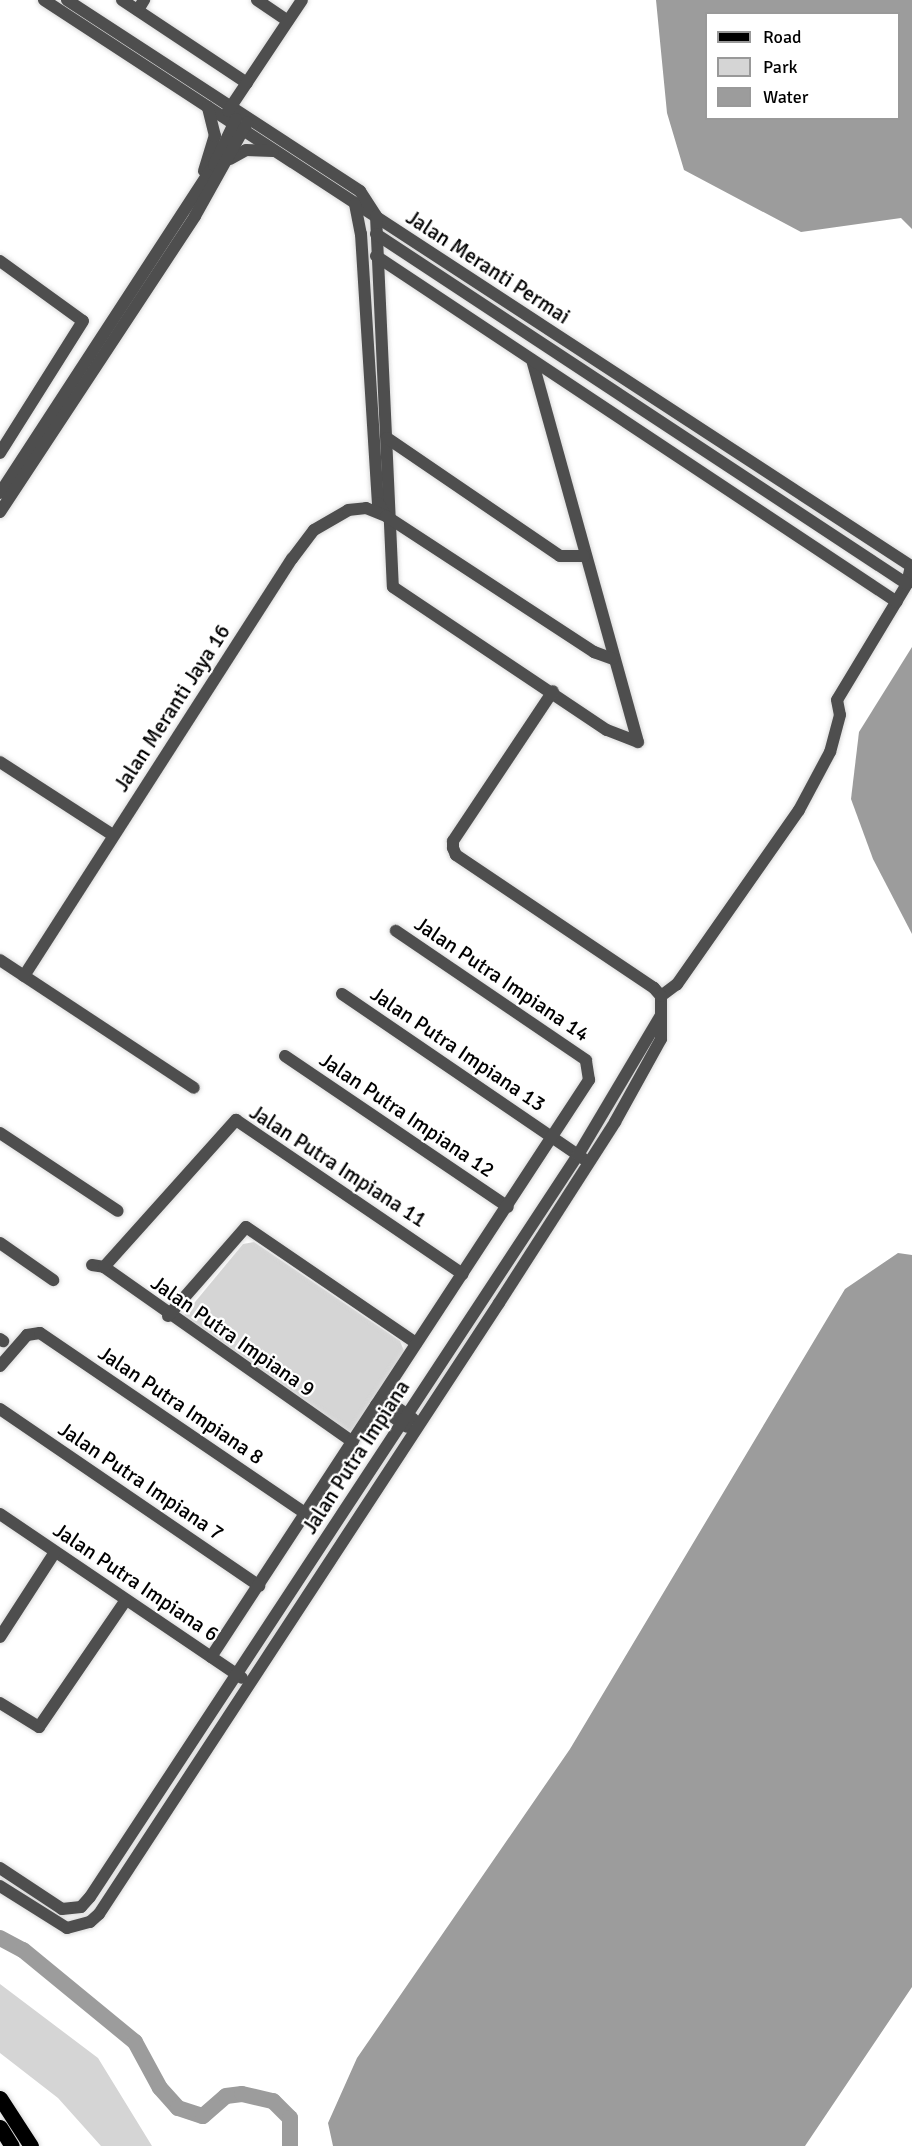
<!DOCTYPE html>
<html>
<head>
<meta charset="utf-8">
<style>
	body { margin:0 }
	#map { position:relative; width:912px; height:2146px; overflow:hidden; background:#fff; font-family:Signika,sans-serif }
	div>[style] { position:absolute }
	.green>* { inset:0; background:#d5d5d5 }
	.water>* { inset:0; background:#9c9c9c }
	.river>* { height:16px; margin:-8px; padding:0 8px; transform-origin:8px; border-radius:8px; background:#9c9c9c }
	.roads { filter:drop-shadow(0 0 2px #dbdbdb) drop-shadow(0 0 2px #dbdbdb) }
	.minor>* { height:12px; margin:-6px; padding:0 6px; transform-origin:6px; border-radius:6px; background:#4e4e4e }
	.major>* { height:15px; margin:-7.5px; padding:0 7.5px; transform-origin:7.5px; border-radius:7.5px; background:#000 }
	span { translate:-50% -50%; white-space:nowrap; text-align:center; line-height:1.15; -webkit-text-stroke:4.5px #fff; paint-order:stroke }
	.street-label { font-size:21px; color:#000 }
	.legend { position:absolute; left:705px; top:12px; width:195px; height:108px; box-sizing:border-box; background:#fff; border:2px solid #999; margin:0; padding:8px 10px; list-style:none; font-size:18px; color:#000 }
	.legend li { display:flex; align-items:center; gap:12px; height:30px }
	.legend b { width:30px; border:2px solid #999 }
</style>
</head>
<body>
<div id="map">
	<div class="green">
		<div style="clip-path:polygon(254px 1242px,400px 1341px,404px 1351px,356px 1431px,346px 1431px,181px 1319px,243px 1244px)"></div>
		<div style="clip-path:polygon(0 1984px,98px 2058px,152px 2146px,101px 2146px,58px 2098px,0 2053px)"></div>
	</div>
	<div class="water">
		<div style="clip-path:polygon(evenodd,656px 0,912px 0,912px 229px,901px 218px,801px 232px,684px 170px,667px 113px,656px 0,706px 14px,898px 14px,898px 118px,706px 118px,706px 14px)"></div>
		<div style="clip-path:polygon(912px 647px,912px 934px,873px 859px,851px 799px,859px 732px)"></div>
		<div style="clip-path:polygon(898px 1253px,912px 1255px,912px 1987px,805px 2146px,333px 2146px,328px 2123px,357px 2058px,570px 1749px,845px 1289px)"></div>
	</div>
	<div class="river">
		<div style="left:0;top:1938px;width:26px;rotate:28deg"></div>
		<div style="left:23px;top:1950px;width:145px;rotate:39.4deg"></div>
		<div style="left:135px;top:2042px;width:52px;rotate:61.5deg"></div>
		<div style="left:160px;top:2088px;width:27px;rotate:48deg"></div>
		<div style="left:178px;top:2108px;width:26px;rotate:18deg"></div>
		<div style="left:203px;top:2116px;width:30px;rotate:-41deg"></div>
		<div style="left:226px;top:2096px;width:16px;rotate:-7deg"></div>
		<div style="left:242px;top:2094px;width:32px;rotate:13deg"></div>
		<div style="left:273px;top:2101px;width:24px;rotate:45deg"></div>
		<div style="left:290px;top:2118px;width:28px;rotate:90deg"></div>
	</div>
	<div class="roads">
		<div class="minor">
			<div style="left:44px;top:0;width:1035px;rotate:33.14deg"></div>
			<div style="left:911px;top:566px;width:18px;rotate:103deg"></div>
			<div style="left:907px;top:584px;width:135px;rotate:121.1deg"></div>
			<div style="left:837px;top:700px;width:15px;rotate:79deg"></div>
			<div style="left:840px;top:715px;width:38px;rotate:105deg"></div>
			<div style="left:830px;top:752px;width:66px;rotate:118.1deg"></div>
			<div style="left:799px;top:810px;width:213px;rotate:125deg"></div>
			<div style="left:677px;top:984px;width:20px;rotate:143deg"></div>
			<div style="left:67px;top:0;width:350px;rotate:33.1deg"></div>
			<div style="left:360px;top:191px;width:30px;rotate:57deg"></div>
			<div style="left:376px;top:216px;width:371px;rotate:87.4deg"></div>
			<div style="left:393px;top:587px;width:257px;rotate:33.8deg"></div>
			<div style="left:607px;top:730px;width:33px;rotate:21deg"></div>
			<div style="left:638px;top:742px;width:396px;rotate:-105.5deg"></div>
			<div style="left:122px;top:0;width:150px;rotate:33.6deg"></div>
			<div style="left:257px;top:0;width:37px;rotate:34deg"></div>
			<div style="left:138px;top:10px;width:12px;rotate:-59deg"></div>
			<div style="left:228px;top:111px;width:133px;rotate:-56.3deg"></div>
			<div style="left:230px;top:159px;width:18px;rotate:-29deg"></div>
			<div style="left:246px;top:150px;width:27px;rotate:2deg"></div>
			<div style="left:204px;top:171px;width:37px;rotate:-73deg"></div>
			<div style="left:215px;top:136px;width:30px;rotate:-104deg"></div>
			<div style="left:355px;top:204px;width:31px;rotate:79deg"></div>
			<div style="left:361px;top:234px;width:270px;rotate:86.4deg"></div>
			<div style="left:378px;top:503px;width:15px;rotate:58deg"></div>
			<div style="left:376px;top:234px;width:636px;rotate:33.39deg"></div>
			<div style="left:376px;top:256px;width:625px;rotate:33.59deg"></div>
			<div style="left:0;top:261px;width:102px;rotate:35.9deg"></div>
			<div style="left:83px;top:321px;width:156px;rotate:122.2deg"></div>
			<div style="left:387px;top:438px;width:209px;rotate:34.3deg"></div>
			<div style="left:560px;top:556px;width:24px"></div>
			<div style="left:0;top:493px;width:392px;rotate:-56.9deg"></div>
			<div style="left:214px;top:165px;width:51px;rotate:-64.4deg"></div>
			<div style="left:0;top:512px;width:354px;rotate:-56.6deg"></div>
			<div style="left:195px;top:216px;width:107px;rotate:-60.8deg"></div>
			<div style="left:0;top:762px;width:135px;rotate:32.9deg"></div>
			<div style="left:0;top:960px;width:232px;rotate:33.4deg"></div>
			<div style="left:24px;top:976px;width:496px;rotate:-57.3deg"></div>
			<div style="left:292px;top:559px;width:36px;rotate:-53deg"></div>
			<div style="left:314px;top:530px;width:39px;rotate:-30deg"></div>
			<div style="left:348px;top:510px;width:18px;rotate:-6deg"></div>
			<div style="left:366px;top:508px;width:22px;rotate:22deg"></div>
			<div style="left:386px;top:516px;width:249px;rotate:33.2deg"></div>
			<div style="left:594px;top:652px;width:20px;rotate:20deg"></div>
			<div style="left:342px;top:994px;width:293px;rotate:34.3deg"></div>
			<div style="left:285px;top:1056px;width:269px;rotate:34.1deg"></div>
			<div style="left:0;top:1133px;width:141px;rotate:33.5deg"></div>
			<div style="left:0;top:1243px;width:65px;rotate:34.9deg"></div>
			<div style="left:92px;top:1265px;width:12px;rotate:9deg"></div>
			<div style="left:104px;top:1267px;width:304px;rotate:35.1deg"></div>
			<div style="left:104px;top:1267px;width:198px;rotate:-48.1deg"></div>
			<div style="left:236px;top:1120px;width:274px;rotate:34.2deg"></div>
			<div style="left:168px;top:1316px;width:118px;rotate:-48.8deg"></div>
			<div style="left:246px;top:1227px;width:206px;rotate:34.3deg"></div>
			<div style="left:0;top:1339px;width:4px;rotate:34deg"></div>
			<div style="left:0;top:1366px;width:41px;rotate:-48.9deg"></div>
			<div style="left:27px;top:1335px;width:13px;rotate:-9deg"></div>
			<div style="left:40px;top:1333px;width:322px;rotate:34.2deg"></div>
			<div style="left:382px;top:1397px;width:38px;rotate:35deg"></div>
			<div style="left:376px;top:1405px;width:38px;rotate:35deg"></div>
			<div style="left:0;top:1409px;width:314px;rotate:34.3deg"></div>
			<div style="left:0;top:1514px;width:292px;rotate:34.1deg"></div>
			<div style="left:0;top:1637px;width:101px;rotate:-57.1deg"></div>
			<div style="left:211px;top:1657px;width:690px;rotate:-56.77deg"></div>
			<div style="left:589px;top:1080px;width:20px;rotate:-99deg"></div>
			<div style="left:586px;top:1060px;width:230px;rotate:-145.8deg"></div>
			<div style="left:0;top:1703px;width:46px;rotate:31.6deg"></div>
			<div style="left:39px;top:1727px;width:154px;rotate:-55.6deg"></div>
			<div style="left:0;top:1868px;width:74px;rotate:33.5deg"></div>
			<div style="left:62px;top:1909px;width:19px;rotate:-6deg"></div>
			<div style="left:81px;top:1907px;width:13px;rotate:-48deg"></div>
			<div style="left:90px;top:1897px;width:888px;rotate:-56.67deg"></div>
			<div style="left:578px;top:1155px;width:161px;rotate:-59.3deg"></div>
			<div style="left:0;top:1886px;width:79px;rotate:32.1deg"></div>
			<div style="left:67px;top:1928px;width:24px;rotate:-15deg"></div>
			<div style="left:90px;top:1922px;width:12px;rotate:-42deg"></div>
			<div style="left:99px;top:1914px;width:730px;rotate:-56.79deg"></div>
			<div style="left:499px;top:1303px;width:215px;rotate:-57.3deg"></div>
			<div style="left:615px;top:1122px;width:95px;rotate:-61deg"></div>
			<div style="left:661px;top:1039px;width:43px;rotate:-90deg"></div>
			<div style="left:661px;top:996px;width:11px;rotate:-131deg"></div>
			<div style="left:654px;top:988px;width:239px;rotate:-146.1deg"></div>
			<div style="left:456px;top:855px;width:8px;rotate:-113deg"></div>
			<div style="left:453px;top:848px;width:7px;rotate:-90deg"></div>
			<div style="left:453px;top:841px;width:180px;rotate:-56.3deg"></div>
		</div>
		<div class="major">
			<div style="left:0;top:2098px;width:57px;rotate:57.1deg"></div>
			<div style="left:0;top:2127px;width:22px;rotate:58deg"></div>
		</div>
	</div>
	<div class="street-label">
		<span style="left:488px;top:267px;rotate:33deg">Jalan Meranti Permai</span>
		<span style="left:172px;top:708px;rotate:-57deg">Jalan Meranti Jaya 16</span>
		<span style="left:502px;top:979px;rotate:34deg">Jalan Putra Impiana 14</span>
		<span style="left:458px;top:1049px;rotate:34deg">Jalan Putra Impiana 13</span>
		<span style="left:407px;top:1115px;rotate:34deg">Jalan Putra Impiana 12</span>
		<span style="left:338px;top:1166px;rotate:33deg">Jalan Putra Impiana 11</span>
		<span style="left:233px;top:1336px;rotate:35deg">Jalan Putra Impiana 9</span>
		<span style="left:181px;top:1405px;rotate:34deg">Jalan Putra Impiana 8</span>
		<span style="left:356px;top:1457px;rotate:-57deg">Jalan Putra Impiana</span>
		<span style="left:141px;top:1481px;rotate:34deg">Jalan Putra Impiana 7</span>
		<span style="left:136px;top:1582px;rotate:34deg">Jalan Putra Impiana 6</span>
	</div>
	<ul class="legend">
	<li><b style="height:8px;background:#000"></b>Road</li>
	<li><b style="height:16px;background:#d5d5d5"></b>Park</li>
	<li><b style="height:16px;background:#9c9c9c"></b>Water</li>
	</ul>
</div>
</body>
</html>
